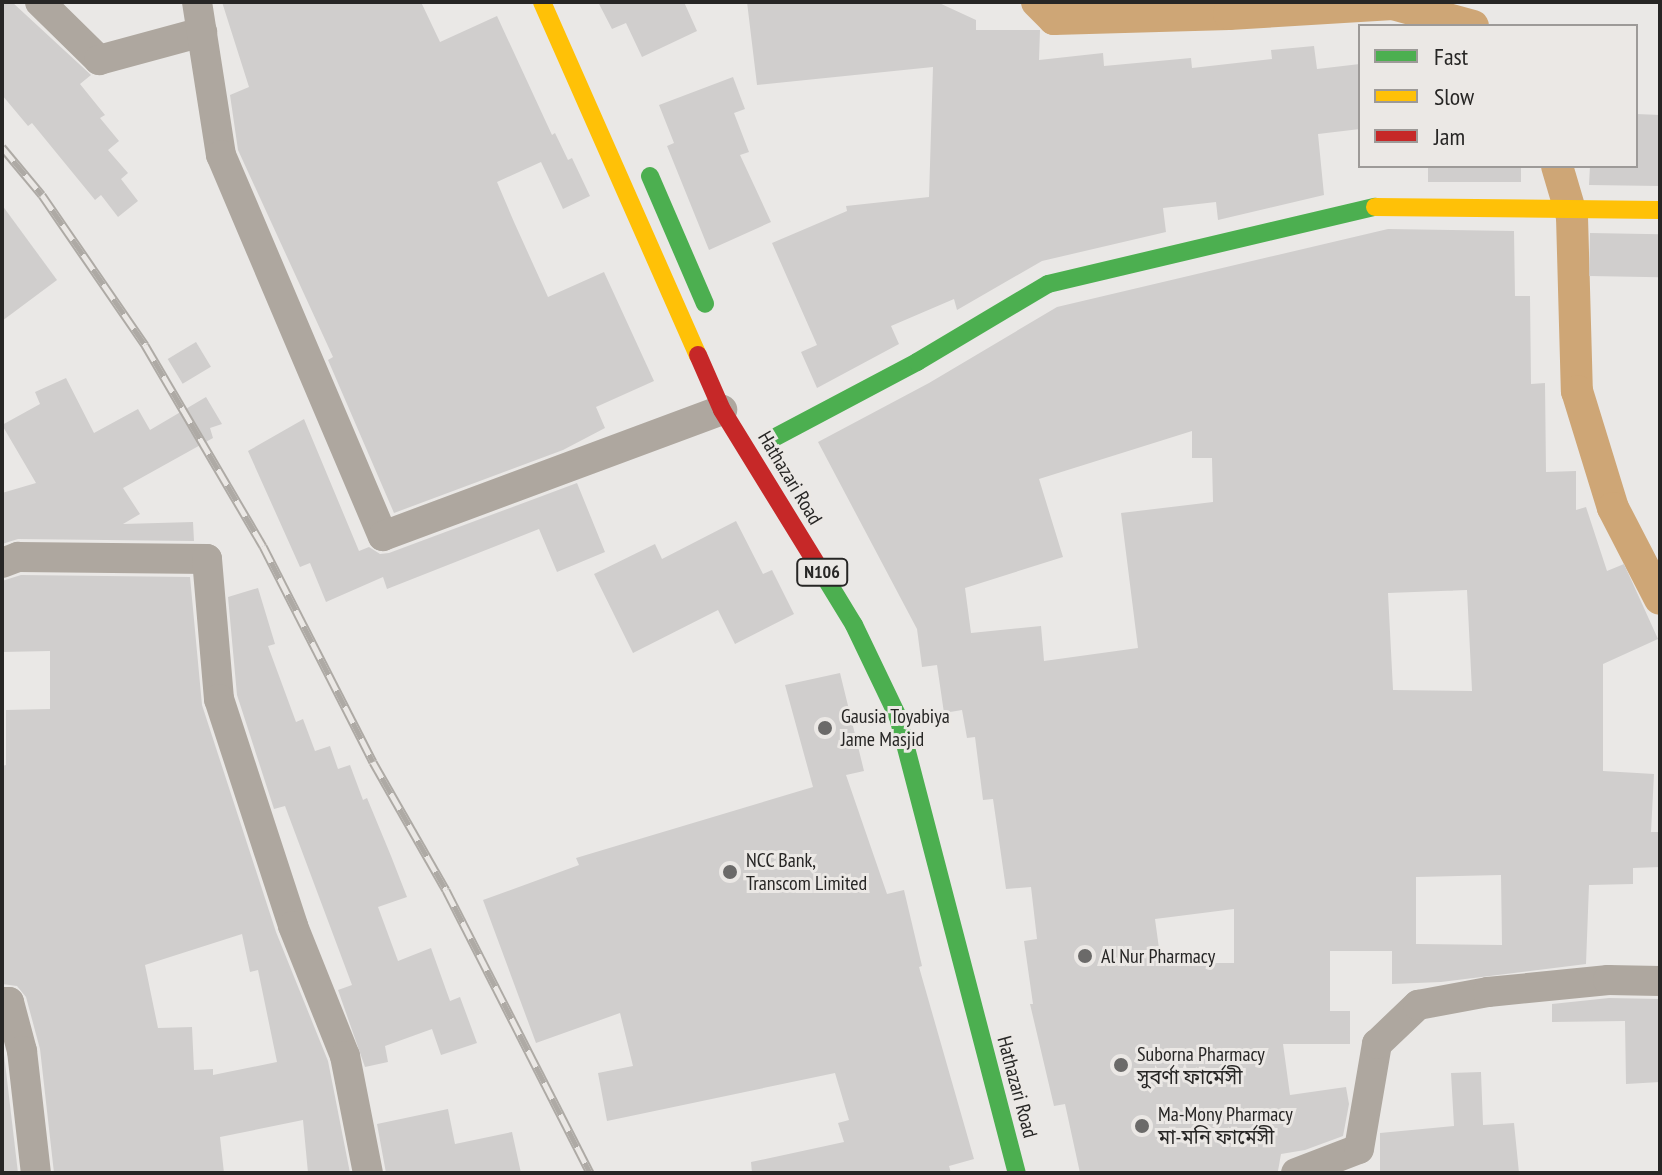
<!DOCTYPE html>
<meta charset="utf-8">
<style>
body{margin:0}
#map{position:relative;width:1662px;height:1175px;overflow:hidden;background:#eae8e6;font-family:"PT Sans Narrow","Noto Sans Bengali",sans-serif}
div>[style]{position:absolute}
[style*='--x']{left:calc(var(--x)*1px);top:calc(var(--y)*1px);width:calc(var(--w)*1px);rotate:calc(var(--a)*1deg)}
.canal>*{height:32px;margin:-16px;padding:0 16px;transform-origin:16px;border-radius:16px;background:#cea676}
.building>*{inset:0;background:#d0cecd;transform-origin:0 0}
.street>*{height:30px;margin:-15px;padding:0 15px;transform-origin:15px;border-radius:15px;background:#aea79f}
.fast>*{height:18px;margin:-9px;padding:0 9px;transform-origin:9px;border-radius:9px;background:#4caf50}
.slow>*{height:18px;margin:-9px;padding:0 9px;transform-origin:9px;border-radius:9px;background:#ffc107}
.jam>*{height:18px;margin:-9px;padding:0 9px;transform-origin:9px;border-radius:9px;background:#c62828}
.rail>*{height:9px;margin-top:-4.5px;transform-origin:0;background:repeating-linear-gradient(90deg,#ebe8e5 0 18px,#aeaaa5 0 36px);box-sizing:border-box;border-block:2px solid #aeaaa5}
.dots>*{width:22px;height:22px;translate:-50% -50%;box-sizing:border-box;border:4px solid #ebe8e5;border-radius:50%}
span{translate:-50% -50%;white-space:nowrap;text-align:center;line-height:1.15;-webkit-text-stroke:6px #ebe8e5;paint-order:stroke}
.shield-label span{padding:2px 6px;background:#ebe8e5;border:2px solid;border-radius:6px;-webkit-text-stroke-width:0}
.shield-label{font-size:18px;color:#272625;font-weight:700}
.street-label{font-size:20px;color:#272625}
.poi-label{font-size:20px;color:#272625}
.left{translate:0 -50%;text-align:left}
.frame{position:absolute;inset:0;border:4px solid #272625;pointer-events:none}
.legend{position:absolute;left:1358px;top:24px;width:280px;height:144px;box-sizing:border-box;background:#ebe8e5;border:2px solid #9d9a98;margin:0;padding:10px 14px;list-style:none;font-size:24px;color:#272625}
.legend li{display:flex;align-items:center;gap:16px;height:40px}
.legend b{width:40px;border:2px solid #9d9a98}
</style>
<div id="map">
<div class="canal">
<i style="--x:1037;--y:2;--w:24;--a:45"></i>
<i style="--x:1054;--y:19;--w:175;--a:-1.6"></i>
<i style="--x:1229;--y:14;--w:164;--a:-3.5"></i>
<i style="--x:1393;--y:4;--w:83;--a:15.4"></i>
<i style="--x:1557;--y:166;--w:53;--a:73.6"></i>
<i style="--x:1572;--y:217;--w:174;--a:88.4"></i>
<i style="--x:1577;--y:391;--w:122;--a:72.9"></i>
<i style="--x:1613;--y:508;--w:102;--a:62.7"></i>
</div>
<div class="building">
<i style="clip-path:polygon(2px 2px,12px 2px,91px 75px,80px 84px,105px 115px,100px 118px,119px 141px,108px 150px,128px 173px,121px 179px,138px 201px,118px 217px,101px 195px,95px 200px,32px 123px,28px 126px,2px 95px)"></i>
<i style="clip-path:polygon(222px 2px,421px 2px,440px 42px,497px 16px,552px 135px,555px 133px,568px 160px,572px 158px,590px 196px,563px 209px,541px 162px,497px 182px,514px 222px,548px 297px,604px 272px,654px 381px,596px 407px,605px 428px,563px 450px,394px 513px,328px 360px,333px 357px,238px 150px,230px 95px,249px 87px)"></i>
<i style="clip-path:polygon(598px 2px,684px 2px,697px 31px,642px 57px,626px 23px,612px 29px)"></i>
<i style="clip-path:polygon(747px 2px,937px 2px,976px 20px,976px 30px,1040px 30px,1039px 60px,1103px 53px,1104px 66px,1191px 58px,1192px 68px,1272px 59px,1271px 50px,1314px 46px,1317px 69px,1360px 64px,1360px 129px,1318px 134px,1324px 195px,1218px 220px,1216px 202px,1163px 208px,1166px 232px,1042px 261px,957px 310px,954px 299px,891px 326px,899px 344px,817px 388px,801px 352px,817px 345px,772px 243px,847px 211px,846px 206px,929px 197px,933px 67px,757px 85px)"></i>
<i style="clip-path:polygon(733px 77px,745px 109px,734px 113px,749px 152px,740px 155px,771px 222px,709px 250px,667px 146px,674px 143px,659px 105px)"></i>
<i style="clip-path:polygon(1636px 114px,1660px 115px,1660px 186px,1589px 185px,1590px 166px,1636px 166px)"></i>
<i style="left:1428px;top:166px;width:93px;height:16px"></i>
<i style="clip-path:polygon(2px 205px,57px 280px,2px 321px)"></i>
<i style="clip-path:polygon(evenodd,1388px 229px,1514px 231px,1515px 296px,1530px 296px,1531px 384px,1545px 383px,1546px 472px,1576px 471px,1576px 510px,1586px 507px,1607px 571px,1624px 564px,1658px 639px,1603px 664px,1603px 771px,1654px 774px,1651px 832px,1660px 832px,1660px 867px,1633px 868px,1633px 884px,1589px 885px,1586px 964px,1441px 982px,1392px 984px,1392px 951px,1330px 951px,1330px 1011px,1350px 1011px,1350px 1044px,1283px 1044px,1290px 1095px,1346px 1087px,1349px 1104px,1343px 1136px,1305px 1150px,1281px 1154px,1278px 1171px,1080px 1173px,1065px 1104px,1054px 1106px,1030px 1004px,1033px 1004px,1024px 941px,1037px 939px,1031px 887px,1006px 889px,993px 799px,983px 800px,975px 737px,967px 738px,962px 710px,944px 713px,937px 665px,922px 667px,917px 629px,818px 442px,929px 383px,1057px 307px,1388px 229px,1192px 431px,1192px 458px,1212px 458px,1213px 502px,1121px 513px,1138px 648px,1044px 661px,1041px 626px,971px 633px,965px 588px,1063px 557px,1039px 479px,1192px 431px,1388px 229px,1467px 590px,1472px 691px,1393px 690px,1388px 593px,1467px 590px,1388px 229px,1501px 875px,1502px 945px,1416px 944px,1416px 877px,1501px 875px,1388px 229px,1234px 909px,1234px 963px,1161px 963px,1155px 919px,1234px 909px)"></i>
<i style="left:1590px;top:233px;width:70px;height:43px;rotate:1deg"></i>
<i style="left:196px;top:342px;width:29px;height:33px;rotate:59deg"></i>
<i style="clip-path:polygon(66px 378px,94px 433px,138px 409px,150px 430px,206px 397px,222px 424px,210px 428px,213px 438px,123px 488px,140px 514px,123px 524px,193px 522px,194px 541px,18px 539px,2px 544px,2px 493px,36px 483px,2px 425px,40px 404px,35px 392px)"></i>
<i style="clip-path:polygon(304px 419px,359px 551px,369px 547px,380px 554px,389px 553px,577px 483px,605px 552px,557px 572px,539px 529px,387px 589px,383px 577px,326px 602px,310px 563px,300px 567px,248px 451px)"></i>
<i style="clip-path:polygon(736px 521px,763px 574px,772px 570px,794px 614px,735px 644px,718px 610px,633px 653px,594px 574px,655px 544px,662px 559px)"></i>
<i style="clip-path:polygon(evenodd,21px 575px,190px 577px,202px 705px,276px 932px,328px 1061px,350px 1173px,308px 1173px,303px 1120px,220px 1137px,224px 1173px,54px 1173px,40px 1049px,26px 997px,17px 986px,2px 984px,2px 766px,6px 765px,6px 710px,50px 709px,50px 651px,2px 652px,2px 581px,21px 575px,242px 934px,250px 972px,258px 970px,277px 1062px,213px 1075px,213px 1069px,194px 1070px,192px 1027px,158px 1028px,145px 965px,242px 934px)"></i>
<i style="clip-path:polygon(258px 588px,275px 644px,268px 646px,296px 722px,303px 719px,315px 751px,330px 746px,338px 769px,350px 765px,363px 800px,367px 798px,391px 856px,407px 897px,378px 907px,398px 961px,431px 948px,450px 1001px,460px 997px,477px 1043px,441px 1055px,432px 1029px,385px 1046px,388px 1062px,365px 1067px,338px 990px,352px 985px,285px 806px,274px 809px,237px 695px,228px 597px)"></i>
<i style="clip-path:polygon(840px 673px,864px 771px,846px 775px,887px 894px,904px 890px,922px 966px,919px 967px,974px 1159px,949px 1166px,951px 1173px,752px 1173px,751px 1162px,844px 1142px,838px 1123px,849px 1120px,835px 1073px,607px 1121px,598px 1073px,633px 1066px,620px 1013px,536px 1043px,483px 900px,579px 865px,576px 858px,813px 787px,785px 685px)"></i>
<i style="clip-path:polygon(1609px 998px,1660px 999px,1660px 1082px,1626px 1084px,1625px 1021px,1552px 1022px,1552px 1004px)"></i>
<i style="clip-path:polygon(2px 1046px,4px 1054px,18px 1173px,2px 1173px)"></i>
<i style="clip-path:polygon(1481px 1072px,1483px 1125px,1514px 1123px,1519px 1173px,1380px 1173px,1380px 1133px,1454px 1126px,1451px 1073px)"></i>
<i style="clip-path:polygon(448px 1109px,455px 1144px,512px 1132px,521px 1173px,386px 1173px,377px 1124px)"></i>
</div>
<div class="street">
<i style="--x:40;--y:2;--w:83;--a:44.5"></i>
<i style="--x:99;--y:60;--w:107;--a:-15.2"></i>
<i style="--x:197;--y:2;--w:155;--a:81.1"></i>
<i style="--x:221;--y:155;--w:414;--a:67"></i>
<i style="--x:383;--y:536;--w:362;--a:-20.4"></i>
<i style="--x:2;--y:563;--w:17;--a:-21"></i>
<i style="--x:18;--y:557;--w:189;--a:0.6"></i>
<i style="--x:207;--y:559;--w:141;--a:85.1"></i>
<i style="--x:219;--y:699;--w:239;--a:71.9"></i>
<i style="--x:293;--y:926;--w:140;--a:68.2"></i>
<i style="--x:345;--y:1056;--w:119;--a:78.9"></i>
<i style="--x:2;--y:1002;--w:7;--a:0"></i>
<i style="--x:9;--y:1002;--w:51;--a:75.1"></i>
<i style="--x:22;--y:1051;--w:123;--a:83.5"></i>
<i style="--x:1296;--y:1173;--w:67;--a:-20.9"></i>
<i style="--x:1359;--y:1149;--w:107;--a:-80.3"></i>
<i style="--x:1377;--y:1044;--w:57;--a:-43.6"></i>
<i style="--x:1418;--y:1005;--w:71;--a:-10.5"></i>
<i style="--x:1488;--y:992;--w:121;--a:-5.7"></i>
<i style="--x:1608;--y:980;--w:52;--a:1.1"></i>
</div>
<div class="fast">
<i style="--x:650;--y:176;--w:139;--a:66.7"></i>
<i style="--x:768;--y:441;--w:169;--a:-27.9"></i>
<i style="--x:917;--y:362;--w:152;--a:-30.8"></i>
<i style="--x:1048;--y:284;--w:336;--a:-13.3"></i>
<i style="--x:818;--y:566;--w:69;--a:58.6"></i>
<i style="--x:854;--y:625;--w:102;--a:64.4"></i>
<i style="--x:898;--y:717;--w:471;--a:75.4"></i>
</div>
<div class="slow">
<i style="--x:542;--y:2;--w:386;--a:66.2"></i>
<i style="--x:1375;--y:207;--w:285;--a:0.6"></i>
</div>
<div class="jam">
<i style="--x:698;--y:355;--w:60;--a:66.4"></i>
<i style="--x:722;--y:410;--w:183;--a:58.4"></i>
</div>
<div class="rail">
<i style="--x:2;--y:147;--w:62;--a:50.2"></i>
<i style="--x:42;--y:195;--w:182;--a:55.5"></i>
<i style="--x:145;--y:345;--w:233;--a:59.6"></i>
<i style="--x:263;--y:546;--w:242;--a:63"></i>
<i style="--x:373;--y:762;--w:147;--a:60.3"></i>
<i style="--x:446;--y:890;--w:318;--a:63"></i>
</div>
<div class="dots">
<i style="left:825px;top:728px;background:#6b6a69"></i>
<i style="left:730px;top:872px;background:#6b6a69"></i>
<i style="left:1085px;top:956px;background:#6b6a69"></i>
<i style="left:1121px;top:1065px;background:#6b6a69"></i>
<i style="left:1142px;top:1126px;background:#6b6a69"></i>
</div>
<div class="shield-label">
<span style="left:822px;top:572px">N106</span>
</div>
<div class="street-label">
<span style="left:790px;top:478px;rotate:59deg">Hathazari Road</span>
<span style="left:1017px;top:1087px;rotate:75deg">Hathazari Road</span>
</div>
<div class="poi-label">
<span class="left" style="left:841px;top:728px">Gausia Toyabiya<br>Jame Masjid</span>
<span class="left" style="left:746px;top:872px">NCC Bank,<br>Transcom Limited</span>
<span class="left" style="left:1101px;top:956px">Al Nur Pharmacy</span>
<span class="left" style="left:1137px;top:1066px">Suborna Pharmacy<br>সুবর্ণা ফার্মেসী</span>
<span class="left" style="left:1158px;top:1126px">Ma-Mony Pharmacy<br>মা-মনি ফার্মেসী</span>
</div>
<div class="frame"></div>
<ul class="legend">
<li><b style="height:10px;background:#4caf50"></b>Fast</li>
<li><b style="height:10px;background:#ffc107"></b>Slow</li>
<li><b style="height:10px;background:#c62828"></b>Jam</li>
</ul>
</div>
